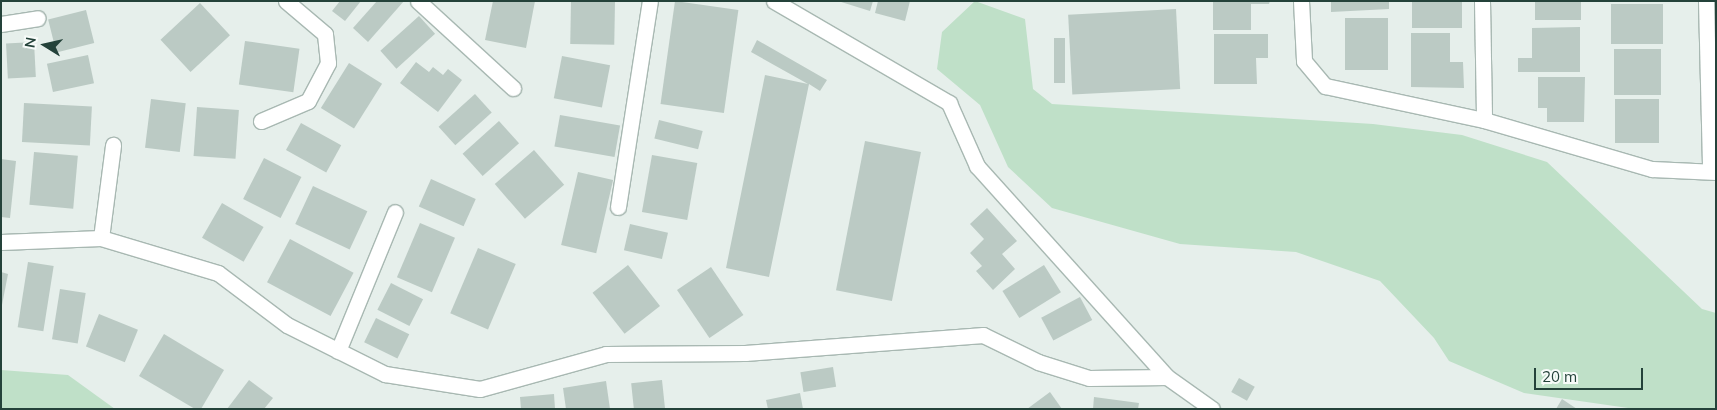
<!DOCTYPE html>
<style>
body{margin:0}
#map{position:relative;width:1717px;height:410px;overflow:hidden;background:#e6efeb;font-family:Mulish,sans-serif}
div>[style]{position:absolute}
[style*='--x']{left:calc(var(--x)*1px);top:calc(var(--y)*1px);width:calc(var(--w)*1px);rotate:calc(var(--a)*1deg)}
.green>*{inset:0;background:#bfe0c8}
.building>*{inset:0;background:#bbcac4;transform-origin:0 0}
.roads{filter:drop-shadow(1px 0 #a8b8b2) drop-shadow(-1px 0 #a8b8b2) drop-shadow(0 1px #a8b8b2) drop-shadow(0 -1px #a8b8b2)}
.service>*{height:15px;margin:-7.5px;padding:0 7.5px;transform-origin:7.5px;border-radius:7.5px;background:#fff}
.minor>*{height:15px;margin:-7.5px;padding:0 7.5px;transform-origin:7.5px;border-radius:7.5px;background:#fff}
span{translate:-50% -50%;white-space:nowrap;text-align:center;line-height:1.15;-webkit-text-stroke:5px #f7fbf9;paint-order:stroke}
.frame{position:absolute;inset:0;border:2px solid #24423a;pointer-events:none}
.north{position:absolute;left:20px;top:20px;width:50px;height:50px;-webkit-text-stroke:4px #f7fbf9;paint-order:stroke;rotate:280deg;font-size:14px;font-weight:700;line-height:20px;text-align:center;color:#24423a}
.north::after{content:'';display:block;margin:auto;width:18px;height:22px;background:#24423a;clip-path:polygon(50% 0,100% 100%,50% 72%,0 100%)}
.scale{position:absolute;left:1534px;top:368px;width:109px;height:22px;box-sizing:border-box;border:2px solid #24423a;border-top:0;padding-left:6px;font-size:15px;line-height:18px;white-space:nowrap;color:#24423a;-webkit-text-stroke:4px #f7fbf9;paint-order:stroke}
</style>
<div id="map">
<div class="green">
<i style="clip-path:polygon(975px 1px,1025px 19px,1033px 89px,1052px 104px,1373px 124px,1462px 135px,1547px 162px,1702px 309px,1716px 313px,1716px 409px,1635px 409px,1524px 393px,1449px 361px,1434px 338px,1380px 281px,1296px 252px,1180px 244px,1052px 208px,1008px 167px,980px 105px,937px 69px,942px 32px)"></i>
<i style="clip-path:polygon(1px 370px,68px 375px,115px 409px,1px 409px)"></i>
</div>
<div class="building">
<i style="clip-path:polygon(340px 1px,361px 1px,345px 21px,332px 11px)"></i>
<i style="clip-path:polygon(377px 1px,404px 1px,368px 42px,353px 28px)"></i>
<i style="clip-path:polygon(493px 1px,535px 1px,526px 48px,485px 40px)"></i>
<i style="left:571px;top:1px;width:44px;height:43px;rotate:1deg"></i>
<i style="left:675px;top:1px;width:64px;height:104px;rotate:8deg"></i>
<i style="clip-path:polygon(838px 1px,873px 1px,870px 11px)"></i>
<i style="clip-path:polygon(878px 1px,910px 1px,905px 21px,875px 13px)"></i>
<i style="clip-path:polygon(1213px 1px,1270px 1px,1269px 4px,1251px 4px,1251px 30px,1213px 30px)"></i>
<i style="clip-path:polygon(1331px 1px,1389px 1px,1389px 9px,1331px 12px)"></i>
<i style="left:1412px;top:1px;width:50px;height:27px"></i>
<i style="left:1535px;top:1px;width:46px;height:19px"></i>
<i style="left:200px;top:3px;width:44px;height:54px;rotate:47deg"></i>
<i style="left:1611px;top:4px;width:52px;height:40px"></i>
<i style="left:1176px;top:9px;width:80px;height:108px;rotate:87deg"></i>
<i style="left:86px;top:10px;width:34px;height:39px;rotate:76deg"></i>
<i style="left:419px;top:16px;width:24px;height:52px;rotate:48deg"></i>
<i style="left:1345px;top:18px;width:43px;height:52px"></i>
<i style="clip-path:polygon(1580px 27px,1580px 72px,1518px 72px,1518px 58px,1532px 58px,1532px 28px)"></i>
<i style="clip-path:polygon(1411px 33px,1450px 33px,1450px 62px,1463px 62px,1464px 88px,1411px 87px)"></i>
<i style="clip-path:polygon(1214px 34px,1268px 34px,1268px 58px,1256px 58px,1257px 84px,1214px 84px)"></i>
<i style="left:1054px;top:38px;width:11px;height:45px"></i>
<i style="clip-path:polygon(757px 40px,827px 80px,820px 91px,809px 84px,769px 277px,726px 268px,765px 75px,808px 84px,751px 52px)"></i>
<i style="left:245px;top:41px;width:55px;height:44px;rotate:8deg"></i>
<i style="left:34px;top:42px;width:35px;height:28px;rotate:87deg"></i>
<i style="left:1614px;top:49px;width:47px;height:46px"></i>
<i style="left:88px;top:55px;width:29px;height:42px;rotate:78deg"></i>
<i style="left:562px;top:56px;width:49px;height:43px;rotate:11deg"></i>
<i style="clip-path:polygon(416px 62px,429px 72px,433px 67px,443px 75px,448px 69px,462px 80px,438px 112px,400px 83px)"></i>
<i style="left:349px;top:63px;width:39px;height:53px;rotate:32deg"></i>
<i style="clip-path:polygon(1538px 77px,1585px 77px,1584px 122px,1547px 122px,1547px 108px,1538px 108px)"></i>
<i style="left:475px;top:94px;width:25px;height:49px;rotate:48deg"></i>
<i style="left:151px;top:99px;width:35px;height:49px;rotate:7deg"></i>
<i style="left:1615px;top:99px;width:44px;height:44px"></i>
<i style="left:24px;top:103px;width:68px;height:39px;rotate:3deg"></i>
<i style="left:197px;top:107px;width:42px;height:49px;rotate:4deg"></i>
<i style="left:560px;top:115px;width:61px;height:32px;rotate:10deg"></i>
<i style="left:659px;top:120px;width:45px;height:19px;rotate:14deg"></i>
<i style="left:499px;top:121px;width:30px;height:49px;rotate:48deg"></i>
<i style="left:301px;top:123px;width:46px;height:31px;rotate:29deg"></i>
<i style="left:865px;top:141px;width:57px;height:152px;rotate:11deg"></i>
<i style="left:534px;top:150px;width:46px;height:52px;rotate:49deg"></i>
<i style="left:34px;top:152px;width:44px;height:53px;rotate:5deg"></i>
<i style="left:652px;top:155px;width:46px;height:58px;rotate:10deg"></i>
<i style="left:264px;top:158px;width:42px;height:46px;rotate:27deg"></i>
<i style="clip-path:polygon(1px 159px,16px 161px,10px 218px,1px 217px)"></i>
<i style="left:578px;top:172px;width:36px;height:75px;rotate:13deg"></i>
<i style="left:431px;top:179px;width:49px;height:30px;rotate:24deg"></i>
<i style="left:313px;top:186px;width:60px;height:42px;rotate:25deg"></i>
<i style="left:222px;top:203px;width:48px;height:40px;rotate:30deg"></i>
<i style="clip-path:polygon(987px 208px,1017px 241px,1002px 254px,1015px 269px,993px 290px,976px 271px,982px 266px,970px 253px,984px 239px,970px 224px)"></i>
<i style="left:420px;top:223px;width:38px;height:59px;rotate:23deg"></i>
<i style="left:630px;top:224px;width:39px;height:27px;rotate:13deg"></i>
<i style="left:290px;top:239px;width:72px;height:49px;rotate:28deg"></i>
<i style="left:478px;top:248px;width:41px;height:71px;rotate:23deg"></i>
<i style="left:28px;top:262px;width:26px;height:66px;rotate:9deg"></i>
<i style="left:628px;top:265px;width:52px;height:45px;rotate:52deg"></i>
<i style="left:1044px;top:265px;width:32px;height:49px;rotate:58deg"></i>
<i style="left:711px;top:267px;width:58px;height:41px;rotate:56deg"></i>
<i style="clip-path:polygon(1px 272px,8px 274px,2px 305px,1px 305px)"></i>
<i style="left:391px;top:283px;width:36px;height:30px;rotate:27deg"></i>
<i style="left:60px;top:289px;width:26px;height:51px;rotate:9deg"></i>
<i style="left:1080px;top:297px;width:26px;height:44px;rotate:62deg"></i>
<i style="left:99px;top:314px;width:42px;height:35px;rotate:22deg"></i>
<i style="left:376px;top:318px;width:37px;height:27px;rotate:26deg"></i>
<i style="clip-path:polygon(164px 334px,224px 370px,201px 409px,195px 409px,139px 376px)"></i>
<i style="left:833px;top:367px;width:20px;height:33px;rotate:81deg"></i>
<i style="left:1239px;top:378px;width:18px;height:16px;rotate:29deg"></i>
<i style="clip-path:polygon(249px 380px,273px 398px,264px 409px,227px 409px)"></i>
<i style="left:662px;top:380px;width:29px;height:31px;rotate:84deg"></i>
<i style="clip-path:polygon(606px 381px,610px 409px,566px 409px,563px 388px)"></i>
<i style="clip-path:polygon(1050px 392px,1062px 409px,1027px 409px)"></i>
<i style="clip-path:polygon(800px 393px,803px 409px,768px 409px,766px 400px)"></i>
<i style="clip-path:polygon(554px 394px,555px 409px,521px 409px,520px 397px)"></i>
<i style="clip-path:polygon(1094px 397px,1139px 403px,1138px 409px,1093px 409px)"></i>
<i style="clip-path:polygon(1562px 399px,1577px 409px,1556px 409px)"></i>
</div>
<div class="roads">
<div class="service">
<i style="--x:101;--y:238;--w:94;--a:-82.6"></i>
<i style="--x:338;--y:351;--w:150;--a:-67.7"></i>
</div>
<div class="minor">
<i style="--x:418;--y:1;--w:129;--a:42.5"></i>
<i style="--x:774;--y:1;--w:203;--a:30.2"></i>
<i style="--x:949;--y:103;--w:69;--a:66"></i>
<i style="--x:977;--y:166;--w:284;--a:48"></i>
<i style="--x:1167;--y:377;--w:55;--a:35.4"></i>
<i style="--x:1301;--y:1;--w:60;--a:87.1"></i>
<i style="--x:1304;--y:61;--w:33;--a:50"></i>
<i style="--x:1325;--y:86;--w:163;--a:12.1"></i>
<i style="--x:1484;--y:120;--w:175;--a:16.3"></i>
<i style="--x:1652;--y:169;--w:64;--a:2.7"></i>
<i style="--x:1482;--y:1;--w:119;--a:89"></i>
<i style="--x:1706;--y:1;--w:169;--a:88.6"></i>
<i style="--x:1;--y:24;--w:37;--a:-9"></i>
<i style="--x:261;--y:121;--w:51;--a:-23.1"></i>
<i style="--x:308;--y:101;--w:43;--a:-62.2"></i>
<i style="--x:328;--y:63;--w:29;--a:-96"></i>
<i style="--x:325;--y:34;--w:51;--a:-139.8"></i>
<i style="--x:618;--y:207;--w:208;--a:-81.2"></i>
<i style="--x:1;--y:242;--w:100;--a:-2.3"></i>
<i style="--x:101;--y:238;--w:122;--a:16.7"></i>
<i style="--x:218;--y:273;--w:86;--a:37"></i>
<i style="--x:287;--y:325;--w:110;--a:26.6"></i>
<i style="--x:385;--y:374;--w:96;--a:9"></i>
<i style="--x:480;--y:389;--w:131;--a:-15.5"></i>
<i style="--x:606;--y:354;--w:139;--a:-0.4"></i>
<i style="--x:745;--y:353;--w:239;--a:-4.3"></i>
<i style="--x:983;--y:335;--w:61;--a:26.1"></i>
<i style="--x:1038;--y:362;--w:53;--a:17.4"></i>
<i style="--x:1089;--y:378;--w:78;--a:-0.7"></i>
</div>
</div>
<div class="frame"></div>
<div class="north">N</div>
<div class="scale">20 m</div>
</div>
